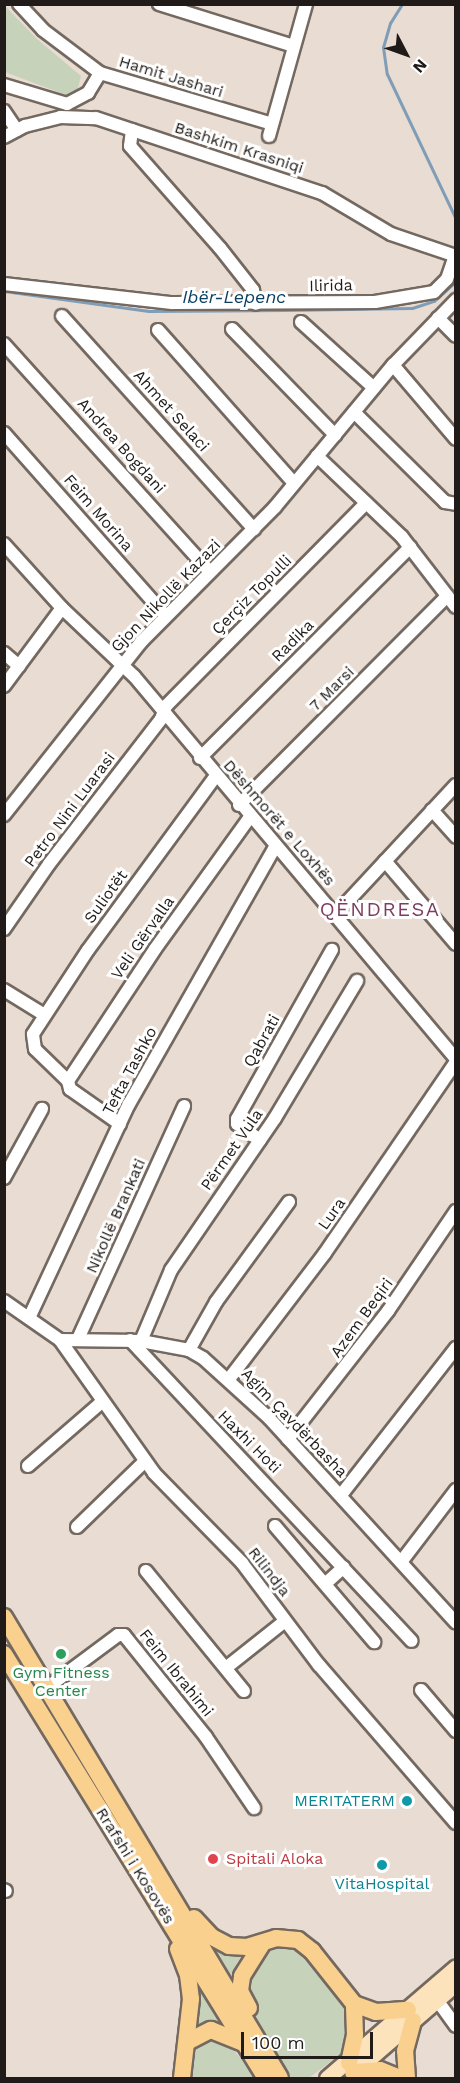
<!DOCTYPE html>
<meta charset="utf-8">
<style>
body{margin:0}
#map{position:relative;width:460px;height:2083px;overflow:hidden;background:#e9dcd2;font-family:"Work Sans",sans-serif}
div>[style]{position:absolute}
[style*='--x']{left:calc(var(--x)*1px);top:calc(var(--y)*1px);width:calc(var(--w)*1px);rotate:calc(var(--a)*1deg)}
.green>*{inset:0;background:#c7d2bb}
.stream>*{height:3px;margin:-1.5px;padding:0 1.5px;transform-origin:1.5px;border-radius:1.5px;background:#7f9db6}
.roads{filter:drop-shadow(2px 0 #746960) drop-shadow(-2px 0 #746960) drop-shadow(0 2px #746960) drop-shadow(0 -2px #746960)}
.minor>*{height:12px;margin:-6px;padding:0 6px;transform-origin:6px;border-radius:6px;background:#fff}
.major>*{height:15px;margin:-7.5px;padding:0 7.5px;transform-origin:7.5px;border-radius:7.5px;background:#fce3bc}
.highway>*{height:16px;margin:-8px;padding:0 8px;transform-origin:8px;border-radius:8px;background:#fad08f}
.dots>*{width:16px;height:16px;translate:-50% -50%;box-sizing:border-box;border:3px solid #fff;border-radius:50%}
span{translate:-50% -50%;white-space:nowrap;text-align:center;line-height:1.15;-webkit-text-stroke:6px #fff;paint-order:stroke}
.street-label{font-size:16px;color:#201b18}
.leisure-label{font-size:16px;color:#27864d}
.culture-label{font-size:16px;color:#0d838f}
.right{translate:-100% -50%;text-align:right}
.health-label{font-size:16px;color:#be3a42}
.left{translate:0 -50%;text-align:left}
.water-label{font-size:18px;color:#093f61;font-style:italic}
.quarter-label{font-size:20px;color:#7e3d5f;letter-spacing:1.5px}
.frame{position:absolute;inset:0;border:6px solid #201b18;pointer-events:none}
.north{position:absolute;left:376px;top:24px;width:60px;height:60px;-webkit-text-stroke:4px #fff;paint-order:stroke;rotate:131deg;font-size:16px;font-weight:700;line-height:24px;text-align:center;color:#201b18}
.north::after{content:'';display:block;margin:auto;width:21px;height:27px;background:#201b18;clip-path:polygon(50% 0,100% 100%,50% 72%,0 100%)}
.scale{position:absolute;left:241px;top:2032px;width:132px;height:27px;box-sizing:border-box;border:3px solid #201b18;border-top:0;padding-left:8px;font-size:18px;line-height:21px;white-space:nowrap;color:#201b18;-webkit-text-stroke:4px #fff;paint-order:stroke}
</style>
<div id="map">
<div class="green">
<i style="clip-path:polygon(4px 5px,37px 39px,81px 76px,77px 92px,66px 95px,5px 72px)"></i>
<i style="clip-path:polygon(199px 1931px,243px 1953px,236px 1964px,235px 1993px)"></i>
<i style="clip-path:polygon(283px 1947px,305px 1954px,351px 2013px,346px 2050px,309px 2078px,287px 2078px,242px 1990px,266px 1952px)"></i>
<i style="clip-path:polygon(192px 1971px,230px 2032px,192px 2034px)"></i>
<i style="clip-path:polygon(223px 2037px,257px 2078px,187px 2078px,195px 2041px)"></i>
</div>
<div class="stream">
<i style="--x:402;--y:4;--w:22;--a:122"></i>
<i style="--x:390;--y:23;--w:25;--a:106"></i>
<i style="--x:383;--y:47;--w:27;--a:82"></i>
<i style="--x:387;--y:74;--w:161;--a:64.6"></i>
<i style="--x:4;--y:291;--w:146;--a:7.9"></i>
<i style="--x:149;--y:311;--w:134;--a:-0.4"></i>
<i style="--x:283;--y:310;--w:129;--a:-0.9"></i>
<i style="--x:412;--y:308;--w:23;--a:-18"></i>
<i style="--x:434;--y:301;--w:30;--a:-42"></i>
</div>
<div class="roads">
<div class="minor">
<i style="--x:19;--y:4;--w:35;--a:47"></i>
<i style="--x:43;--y:30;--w:71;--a:37"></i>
<i style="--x:100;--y:73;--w:179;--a:16.5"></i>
<i style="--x:159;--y:4;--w:141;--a:17.3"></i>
<i style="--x:4;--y:85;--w:66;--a:16.8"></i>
<i style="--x:67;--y:104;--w:24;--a:-28"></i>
<i style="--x:88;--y:93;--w:23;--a:-59"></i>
<i style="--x:4;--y:111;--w:23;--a:56"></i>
<i style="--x:132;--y:130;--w:16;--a:97"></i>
<i style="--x:130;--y:146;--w:136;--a:48.6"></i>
<i style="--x:220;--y:248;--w:53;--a:51.8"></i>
<i style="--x:253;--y:290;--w:14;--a:78"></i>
<i style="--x:269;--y:136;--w:137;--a:-74.3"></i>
<i style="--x:4;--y:137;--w:24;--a:-28"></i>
<i style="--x:25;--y:126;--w:36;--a:-14"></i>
<i style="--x:60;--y:117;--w:36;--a:2"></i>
<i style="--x:96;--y:118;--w:238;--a:18.4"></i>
<i style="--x:322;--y:193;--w:80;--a:30.7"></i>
<i style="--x:391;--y:234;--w:69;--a:18.7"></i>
<i style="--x:4;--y:284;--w:169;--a:6.5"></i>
<i style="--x:172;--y:303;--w:203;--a:-0.3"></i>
<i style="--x:375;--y:302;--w:60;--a:-9.6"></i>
<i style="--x:434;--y:292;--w:18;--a:-45"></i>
<i style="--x:447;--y:279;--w:24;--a:-71"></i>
<i style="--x:62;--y:316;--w:287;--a:48"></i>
<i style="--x:438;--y:318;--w:25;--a:45"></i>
<i style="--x:301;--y:322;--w:98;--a:42.1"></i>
<i style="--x:232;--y:329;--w:148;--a:45.8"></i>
<i style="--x:158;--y:330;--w:205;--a:48.4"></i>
<i style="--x:4;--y:344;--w:307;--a:47.9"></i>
<i style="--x:393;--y:365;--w:97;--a:49.6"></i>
<i style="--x:354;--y:412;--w:128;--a:44.7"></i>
<i style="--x:445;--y:502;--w:11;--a:10"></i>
<i style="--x:4;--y:433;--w:244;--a:48.5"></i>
<i style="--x:317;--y:456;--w:117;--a:43.6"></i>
<i style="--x:402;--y:537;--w:88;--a:52.4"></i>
<i style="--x:4;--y:544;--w:86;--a:47.8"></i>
<i style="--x:62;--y:608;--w:99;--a:43.4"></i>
<i style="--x:134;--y:676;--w:500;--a:49.95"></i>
<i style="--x:4;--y:653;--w:20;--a:41"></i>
<i style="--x:4;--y:686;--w:97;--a:-53.4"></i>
<i style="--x:200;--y:758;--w:298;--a:-45.1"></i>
<i style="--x:239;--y:805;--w:295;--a:-45.1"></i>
<i style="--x:432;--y:810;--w:36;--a:48"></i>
<i style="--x:4;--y:815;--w:221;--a:-51.6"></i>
<i style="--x:141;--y:642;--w:190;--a:-45.2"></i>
<i style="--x:275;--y:507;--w:185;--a:-50.3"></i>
<i style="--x:393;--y:365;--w:91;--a:-45.9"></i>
<i style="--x:385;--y:861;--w:109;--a:49.5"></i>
<i style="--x:336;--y:914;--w:176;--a:-47.1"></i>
<i style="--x:4;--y:929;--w:79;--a:-55.3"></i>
<i style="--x:49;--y:864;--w:183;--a:-52.3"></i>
<i style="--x:161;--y:719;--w:14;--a:-69"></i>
<i style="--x:166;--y:706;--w:285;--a:-45.4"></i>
<i style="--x:4;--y:990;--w:46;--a:31.6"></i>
<i style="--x:68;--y:1081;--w:158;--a:-56.6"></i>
<i style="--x:155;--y:949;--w:163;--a:-54.3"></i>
<i style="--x:120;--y:1124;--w:61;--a:-145"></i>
<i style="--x:70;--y:1089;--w:8;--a:-104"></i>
<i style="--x:68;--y:1081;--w:46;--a:-135.9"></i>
<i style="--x:35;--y:1049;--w:15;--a:-98"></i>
<i style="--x:33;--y:1034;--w:100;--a:-56.8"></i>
<i style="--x:88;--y:950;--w:216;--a:-53.7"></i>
<i style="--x:260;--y:1140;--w:28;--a:-145"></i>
<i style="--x:237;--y:1124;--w:5;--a:-90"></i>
<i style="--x:237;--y:1119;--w:194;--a:-60.7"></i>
<i style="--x:4;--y:1178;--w:79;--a:-61.2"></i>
<i style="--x:4;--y:1301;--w:68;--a:34.9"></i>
<i style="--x:60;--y:1340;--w:163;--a:54.7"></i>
<i style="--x:154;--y:1473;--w:126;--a:45.6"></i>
<i style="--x:242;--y:1563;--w:128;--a:53"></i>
<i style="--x:319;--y:1665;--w:209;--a:49.1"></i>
<i style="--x:29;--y:1318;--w:236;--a:-65"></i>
<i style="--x:129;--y:1104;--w:296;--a:-60.4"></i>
<i style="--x:78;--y:1339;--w:256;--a:-65.5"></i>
<i style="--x:60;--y:1340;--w:81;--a:0.7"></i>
<i style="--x:141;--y:1341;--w:49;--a:10.6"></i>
<i style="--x:189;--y:1350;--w:16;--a:30"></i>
<i style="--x:203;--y:1358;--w:89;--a:42.3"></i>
<i style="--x:269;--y:1418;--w:277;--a:47.6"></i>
<i style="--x:130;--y:1340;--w:412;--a:46.9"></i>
<i style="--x:141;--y:1341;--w:77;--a:-67.1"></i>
<i style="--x:171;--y:1270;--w:184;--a:-55.6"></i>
<i style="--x:275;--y:1118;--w:160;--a:-59.1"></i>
<i style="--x:189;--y:1350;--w:55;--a:-60.6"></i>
<i style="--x:216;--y:1302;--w:124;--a:-53.9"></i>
<i style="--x:229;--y:1379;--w:158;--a:-52.7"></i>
<i style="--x:325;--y:1253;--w:232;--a:-55.6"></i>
<i style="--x:288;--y:1439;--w:162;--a:-52"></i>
<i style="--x:388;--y:1311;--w:121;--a:-55.8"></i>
<i style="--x:28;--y:1466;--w:98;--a:-40.9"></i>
<i style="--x:341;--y:1495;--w:187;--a:-52"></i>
<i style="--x:275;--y:1526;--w:153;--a:49.5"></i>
<i style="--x:77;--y:1527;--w:95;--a:-44.1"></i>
<i style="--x:401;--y:1562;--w:91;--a:-52.6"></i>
<i style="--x:146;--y:1571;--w:155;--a:50.8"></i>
<i style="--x:325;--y:1584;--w:25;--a:-42"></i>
<i style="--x:227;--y:1667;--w:74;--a:-38.4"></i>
<i style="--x:48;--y:1687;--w:87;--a:-36.6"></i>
<i style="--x:118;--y:1635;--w:6;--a:0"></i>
<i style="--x:124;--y:1635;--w:131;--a:51.2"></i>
<i style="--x:206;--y:1737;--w:86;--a:55.9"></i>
<i style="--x:421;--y:1690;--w:54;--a:49.5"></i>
<i style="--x:4;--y:1890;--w:2;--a:27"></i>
<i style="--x:437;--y:2000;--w:32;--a:54"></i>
</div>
<div class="major">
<i style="--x:356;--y:2070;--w:133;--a:-41"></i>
<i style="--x:327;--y:2078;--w:170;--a:-40.7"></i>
</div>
<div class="highway">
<i style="--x:4;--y:1617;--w:537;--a:59.09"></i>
<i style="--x:4;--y:1654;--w:498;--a:58.3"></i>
<i style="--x:194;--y:1918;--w:26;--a:47"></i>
<i style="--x:212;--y:1937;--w:19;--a:28"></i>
<i style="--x:229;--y:1946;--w:18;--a:3"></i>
<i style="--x:247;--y:1947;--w:30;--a:-17"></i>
<i style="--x:276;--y:1938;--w:22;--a:5"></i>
<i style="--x:298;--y:1940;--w:18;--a:38"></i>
<i style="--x:312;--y:1951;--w:68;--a:51.6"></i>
<i style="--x:354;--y:2004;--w:23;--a:20"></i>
<i style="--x:376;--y:2012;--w:32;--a:-4"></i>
<i style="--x:178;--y:1949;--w:28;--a:69"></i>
<i style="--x:188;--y:1975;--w:24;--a:83"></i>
<i style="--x:191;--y:1999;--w:80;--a:96.5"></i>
<i style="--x:249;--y:2008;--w:19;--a:-118"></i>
<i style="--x:240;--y:1991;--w:15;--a:-82"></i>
<i style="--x:242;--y:1976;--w:39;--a:-58"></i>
<i style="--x:187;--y:2042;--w:27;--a:-27"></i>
<i style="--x:211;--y:2030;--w:35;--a:22"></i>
<i style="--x:349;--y:2063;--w:29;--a:-78"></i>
<i style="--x:355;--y:2035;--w:31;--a:-92"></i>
<i style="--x:353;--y:2072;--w:27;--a:-4"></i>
<i style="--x:380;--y:2070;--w:22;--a:22"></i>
<i style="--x:407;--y:2078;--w:27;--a:-94"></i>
<i style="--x:405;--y:2051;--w:31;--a:-75"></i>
</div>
</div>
<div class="dots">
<i style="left:61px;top:1654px;background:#2e9e5b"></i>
<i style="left:407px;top:1801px;background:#0f9aa8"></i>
<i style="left:213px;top:1859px;background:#e0444e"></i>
<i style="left:382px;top:1865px;background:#0f9aa8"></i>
</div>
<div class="street-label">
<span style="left:171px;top:77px;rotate:17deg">Hamit Jashari</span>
<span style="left:239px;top:148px;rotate:18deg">Bashkim Krasniqi</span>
<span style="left:331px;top:286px;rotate:-1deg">Ilirida</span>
<span style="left:171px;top:411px;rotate:48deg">Ahmet Selaci</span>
<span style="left:121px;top:446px;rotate:48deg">Andrea Bogdani</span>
<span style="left:98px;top:513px;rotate:49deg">Feim Morina</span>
<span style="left:252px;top:595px;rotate:-45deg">Çerçiz Topulli</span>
<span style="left:166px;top:596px;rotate:-46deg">Gjon Nikollë Kazazi</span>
<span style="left:293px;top:641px;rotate:-45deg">Radika</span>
<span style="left:332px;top:689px;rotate:-45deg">7 Marsi</span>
<span style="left:70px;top:810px;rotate:-53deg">Petro Nini Luarasi</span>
<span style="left:279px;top:823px;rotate:49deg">Dëshmorët e Loxhës</span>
<span style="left:106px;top:897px;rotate:-54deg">Suliotët</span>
<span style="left:143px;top:938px;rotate:-55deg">Veli Gërvalla</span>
<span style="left:262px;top:1041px;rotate:-61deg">Qabrati</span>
<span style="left:130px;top:1071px;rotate:-62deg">Tefta Tashko</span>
<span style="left:232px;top:1150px;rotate:-55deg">Përmet Vula</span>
<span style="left:332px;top:1214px;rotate:-55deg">Lura</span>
<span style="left:116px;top:1216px;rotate:-66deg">Nikollë Brankati</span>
<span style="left:362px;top:1318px;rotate:-54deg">Azem Beqiri</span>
<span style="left:294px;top:1423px;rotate:46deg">Agim Çavdërbasha</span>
<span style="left:249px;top:1442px;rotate:45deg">Haxhi Hoti</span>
<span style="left:269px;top:1572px;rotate:52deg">Rilindja</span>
<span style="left:176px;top:1673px;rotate:51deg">Feim Ibrahimi</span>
<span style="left:135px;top:1866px;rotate:58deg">Rrafshi i Kosovës</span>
</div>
<div class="leisure-label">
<span style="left:61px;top:1682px">Gym Fitness<br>Center</span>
</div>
<div class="culture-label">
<span class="right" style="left:395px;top:1801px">MERITATERM</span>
<span style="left:382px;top:1884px">VitaHospital</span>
</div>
<div class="health-label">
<span class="left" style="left:226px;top:1859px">Spitali Aloka</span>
</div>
<div class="water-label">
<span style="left:234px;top:297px">Ibër-Lepenc</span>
</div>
<div class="quarter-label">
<span style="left:380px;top:909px">QËNDRESA</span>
</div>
<div class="frame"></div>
<div class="north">N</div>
<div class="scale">100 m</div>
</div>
